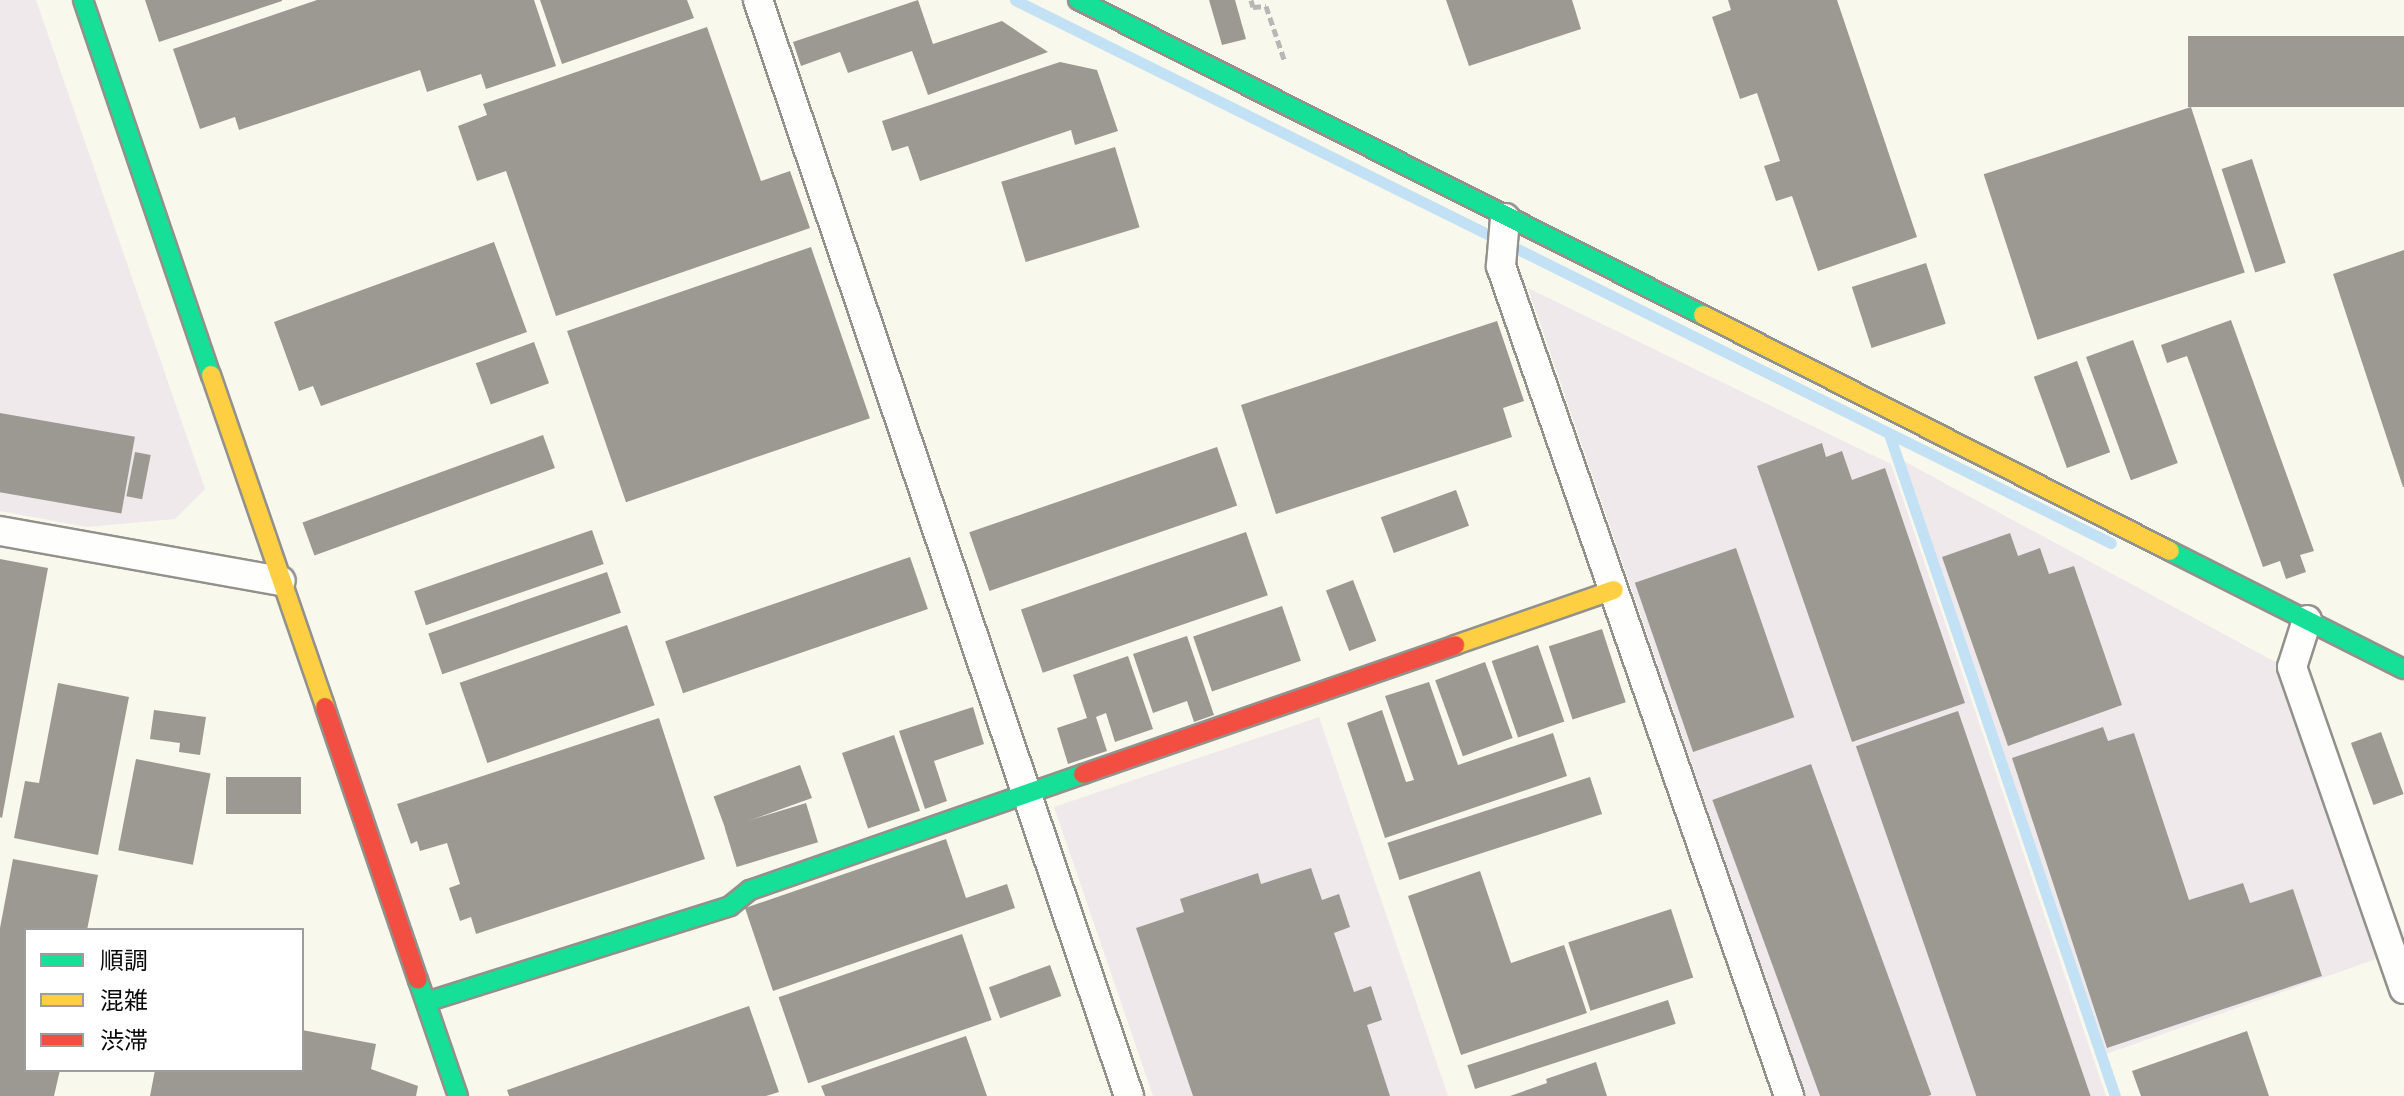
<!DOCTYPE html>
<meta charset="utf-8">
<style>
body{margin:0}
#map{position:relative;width:2404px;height:1096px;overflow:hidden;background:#f9f8ed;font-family:Spectral,"Noto Sans JP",serif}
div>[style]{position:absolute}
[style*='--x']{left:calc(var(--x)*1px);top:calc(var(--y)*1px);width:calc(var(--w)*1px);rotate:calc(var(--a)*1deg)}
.industrial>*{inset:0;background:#f0e9eb}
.stream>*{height:11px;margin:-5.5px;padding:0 5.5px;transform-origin:5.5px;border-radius:5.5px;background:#c2e1f4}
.building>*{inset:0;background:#9c9993;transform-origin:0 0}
.path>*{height:5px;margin-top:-2.5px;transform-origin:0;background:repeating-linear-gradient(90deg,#b7b7b5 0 8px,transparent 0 12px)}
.roads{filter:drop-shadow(2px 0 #92918c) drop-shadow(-2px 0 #92918c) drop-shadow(0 2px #92918c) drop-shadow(0 -2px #92918c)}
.street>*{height:28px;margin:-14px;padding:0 14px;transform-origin:14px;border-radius:14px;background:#fefefc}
.fast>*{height:18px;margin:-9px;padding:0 9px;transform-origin:9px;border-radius:9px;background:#16e098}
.slow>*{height:18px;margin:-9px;padding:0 9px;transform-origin:9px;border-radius:9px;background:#ffcf43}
.jam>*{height:18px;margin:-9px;padding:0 9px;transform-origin:9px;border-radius:9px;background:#f24e42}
span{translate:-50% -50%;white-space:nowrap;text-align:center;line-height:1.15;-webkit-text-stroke:8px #fff;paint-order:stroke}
.legend{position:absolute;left:24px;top:928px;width:280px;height:144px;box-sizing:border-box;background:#fff;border:2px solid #9d9d9d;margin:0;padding:10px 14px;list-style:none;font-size:24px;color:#0a0a0a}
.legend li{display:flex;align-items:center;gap:16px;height:40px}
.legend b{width:40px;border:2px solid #9d9d9d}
</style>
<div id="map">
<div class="industrial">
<i style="clip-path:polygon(0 0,36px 0,205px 489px,175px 519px,87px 527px,0 511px)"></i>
<i style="clip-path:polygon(1528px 288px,1891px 464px,2106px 1096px,1806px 1096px)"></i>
<i style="clip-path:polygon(1902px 460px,2281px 665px,2382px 957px,2106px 1054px)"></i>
<i style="clip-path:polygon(1319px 717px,1448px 1096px,1153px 1096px,1054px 807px)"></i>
</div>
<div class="stream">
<i style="--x:1015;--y:0;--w:1223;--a:26.36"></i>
<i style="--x:1889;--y:434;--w:700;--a:71.15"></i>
</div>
<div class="building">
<i style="clip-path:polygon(145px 0,282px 0,282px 1px,159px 42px)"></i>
<i style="clip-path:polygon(317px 0,534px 0,556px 66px,486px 89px,481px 74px,427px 92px,420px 70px,239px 130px,235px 117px,200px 129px,173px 49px)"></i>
<i style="clip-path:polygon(540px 0,687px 0,694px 18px,562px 64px)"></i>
<i style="clip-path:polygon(918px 0,933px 44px,1002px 21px,1048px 52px,928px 95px,912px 51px,848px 73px,840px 52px,801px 66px,793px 42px)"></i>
<i style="clip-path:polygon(1209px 0,1235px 0,1246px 39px,1222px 45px)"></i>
<i style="clip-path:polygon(1446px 0,1572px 0,1581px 29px,1469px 66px)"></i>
<i style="clip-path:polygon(1728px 0,1837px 0,1917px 237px,1818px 271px,1792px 196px,1776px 201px,1764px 166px,1780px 161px,1757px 93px,1740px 99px,1712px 17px,1731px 10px)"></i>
<i style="clip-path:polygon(707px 27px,761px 181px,790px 171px,810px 228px,556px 316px,506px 171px,477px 181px,458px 126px,487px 115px,483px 104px)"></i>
<i style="left:2404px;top:36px;width:71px;height:216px;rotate:90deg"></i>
<i style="clip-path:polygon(1060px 62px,1097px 70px,1118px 131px,1075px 145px,1071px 130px,920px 181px,908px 146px,892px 151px,882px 121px)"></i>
<i style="left:2191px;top:107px;width:174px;height:218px;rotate:72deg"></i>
<i style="left:1115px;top:147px;width:84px;height:119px;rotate:73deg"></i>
<i style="left:2252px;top:159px;width:109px;height:32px;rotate:72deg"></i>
<i style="clip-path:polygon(494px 242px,527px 332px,321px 406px,313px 386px,299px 391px,274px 322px)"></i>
<i style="left:811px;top:247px;width:181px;height:258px;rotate:71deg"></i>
<i style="clip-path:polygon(2404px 250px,2404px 487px,2403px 487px,2333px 274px)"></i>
<i style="left:1926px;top:263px;width:64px;height:78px;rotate:72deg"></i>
<i style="clip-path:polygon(2231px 320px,2314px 551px,2300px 555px,2306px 572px,2286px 579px,2280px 561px,2263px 567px,2187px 356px,2167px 363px,2161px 345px)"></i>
<i style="clip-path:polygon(1497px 321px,1524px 401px,1503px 408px,1512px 437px,1276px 514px,1241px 405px)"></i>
<i style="left:2133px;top:340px;width:131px;height:50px;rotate:70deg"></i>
<i style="left:534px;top:342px;width:44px;height:62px;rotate:70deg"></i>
<i style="left:2077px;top:361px;width:97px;height:46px;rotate:70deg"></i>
<i style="left:0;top:413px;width:137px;height:78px;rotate:10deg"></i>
<i style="left:543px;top:435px;width:35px;height:256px;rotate:70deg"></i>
<i style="clip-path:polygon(1822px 443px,1826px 457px,1842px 451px,1852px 480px,1885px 468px,1965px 703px,1852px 742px,1757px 466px)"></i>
<i style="left:1217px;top:447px;width:62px;height:262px;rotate:71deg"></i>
<i style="left:135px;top:452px;width:16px;height:45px;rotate:11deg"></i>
<i style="left:1456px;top:490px;width:38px;height:80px;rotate:70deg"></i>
<i style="left:592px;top:530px;width:36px;height:188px;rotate:71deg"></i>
<i style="left:1246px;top:532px;width:67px;height:238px;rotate:71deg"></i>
<i style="clip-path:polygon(2010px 533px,2018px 556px,2040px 548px,2049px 574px,2074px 566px,2122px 705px,2008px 746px,1942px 557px)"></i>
<i style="left:1736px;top:548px;width:179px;height:107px;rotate:71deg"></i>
<i style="left:910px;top:557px;width:55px;height:259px;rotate:71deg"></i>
<i style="clip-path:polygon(0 559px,48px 568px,2px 818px,0 817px)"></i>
<i style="left:607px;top:572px;width:43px;height:189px;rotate:71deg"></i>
<i style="left:1353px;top:580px;width:65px;height:29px;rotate:69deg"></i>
<i style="left:1282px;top:606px;width:58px;height:94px;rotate:71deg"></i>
<i style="left:627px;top:625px;width:85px;height:177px;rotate:71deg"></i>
<i style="left:1602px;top:629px;width:77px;height:56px;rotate:72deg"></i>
<i style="clip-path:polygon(1187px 636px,1214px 715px,1194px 722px,1187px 701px,1153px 713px,1133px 654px)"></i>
<i style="left:1538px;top:645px;width:81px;height:49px;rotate:71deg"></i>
<i style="clip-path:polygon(1128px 656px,1153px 729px,1115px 742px,1106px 713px,1096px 717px,1107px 751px,1068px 764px,1057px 728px,1087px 718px,1073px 675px)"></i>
<i style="left:1485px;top:662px;width:81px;height:53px;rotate:70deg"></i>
<i style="clip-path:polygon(1429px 682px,1458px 765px,1553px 733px,1567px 776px,1385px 838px,1347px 723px,1382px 710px,1406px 782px,1414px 780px,1385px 696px)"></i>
<i style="clip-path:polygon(58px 683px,129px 697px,98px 855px,14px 838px,25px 781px,39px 783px)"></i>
<i style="clip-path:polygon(973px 707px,984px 744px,934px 761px,947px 801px,925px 809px,899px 731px)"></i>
<i style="clip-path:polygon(154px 710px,206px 717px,200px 755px,179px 752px,180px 743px,150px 739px)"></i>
<i style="left:1958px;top:711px;width:407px;height:108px;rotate:71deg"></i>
<i style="clip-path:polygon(659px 718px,705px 859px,476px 934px,471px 917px,460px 921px,449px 888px,460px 884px,447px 843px,420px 851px,417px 841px,411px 844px,397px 804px)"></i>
<i style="clip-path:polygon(2103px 727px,2108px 741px,2134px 733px,2189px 900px,2243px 883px,2250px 903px,2293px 889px,2322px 976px,2107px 1048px,2012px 758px)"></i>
<i style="left:2381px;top:732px;width:66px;height:32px;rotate:70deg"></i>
<i style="left:894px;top:735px;width:80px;height:55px;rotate:71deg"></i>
<i style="left:136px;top:759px;width:76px;height:93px;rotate:11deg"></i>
<i style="left:1811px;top:764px;width:352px;height:105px;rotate:70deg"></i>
<i style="left:800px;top:765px;width:35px;height:92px;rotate:70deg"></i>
<i style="left:226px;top:777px;width:75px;height:37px"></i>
<i style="left:1590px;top:777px;width:39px;height:213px;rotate:72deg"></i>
<i style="left:806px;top:803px;width:41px;height:85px;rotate:73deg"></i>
<i style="clip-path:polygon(946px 839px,966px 898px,1007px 884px,1015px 908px,773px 991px,745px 908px)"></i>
<i style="clip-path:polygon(13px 859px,98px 875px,87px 930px,26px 930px,26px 1070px,60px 1070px,54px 1096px,0 1096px,0 928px)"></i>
<i style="clip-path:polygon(1311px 868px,1322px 900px,1339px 894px,1350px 927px,1334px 933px,1354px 992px,1371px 986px,1382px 1020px,1367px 1025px,1390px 1096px,1193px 1096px,1136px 928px,1184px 912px,1180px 899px,1258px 873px,1261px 884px)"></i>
<i style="clip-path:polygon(1480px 871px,1511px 963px,1564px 945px,1587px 1013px,1461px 1055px,1408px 896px)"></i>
<i style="left:1671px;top:909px;width:72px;height:108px;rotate:72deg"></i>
<i style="left:962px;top:934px;width:91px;height:194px;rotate:71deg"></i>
<i style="left:1050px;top:965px;width:33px;height:65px;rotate:70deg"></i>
<i style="left:1668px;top:1000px;width:25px;height:211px;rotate:72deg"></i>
<i style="clip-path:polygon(749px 1006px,779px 1092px,766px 1096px,509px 1096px,507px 1090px)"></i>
<i style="clip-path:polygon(302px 1030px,376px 1044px,371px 1069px,418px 1086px,416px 1096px,150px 1096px,155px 1070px,302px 1070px)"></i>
<i style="clip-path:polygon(2247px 1031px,2269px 1096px,2141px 1096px,2132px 1071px)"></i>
<i style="clip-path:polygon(966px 1036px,987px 1096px,825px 1096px,821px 1086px)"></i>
<i style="clip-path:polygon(1596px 1062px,1607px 1096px,1510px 1096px,1547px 1083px,1546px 1079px)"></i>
</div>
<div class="path">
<i style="--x:1251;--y:0;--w:7;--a:74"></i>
<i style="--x:1253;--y:7;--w:13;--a:-4"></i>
<i style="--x:1266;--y:6;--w:59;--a:71.3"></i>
</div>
<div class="roads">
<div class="street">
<i style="--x:758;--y:0;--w:1157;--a:71.3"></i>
<i style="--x:1505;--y:218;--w:48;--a:94.8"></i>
<i style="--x:1501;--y:266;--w:879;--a:70.86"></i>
<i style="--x:0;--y:531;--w:285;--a:10.1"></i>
<i style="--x:2307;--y:620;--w:49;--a:107.7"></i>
<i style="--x:2292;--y:667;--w:341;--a:70.8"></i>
</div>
<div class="fast">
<i style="--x:83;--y:0;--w:396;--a:71.2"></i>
<i style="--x:1078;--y:0;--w:700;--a:26.75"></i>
<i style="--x:2170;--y:551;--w:262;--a:26.8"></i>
<i style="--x:418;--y:980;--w:123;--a:71"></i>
<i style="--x:426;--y:1002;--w:319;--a:-17.5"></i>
<i style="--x:730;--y:906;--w:26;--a:-39"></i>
<i style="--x:750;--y:890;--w:353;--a:-19.2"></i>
</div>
<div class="slow">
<i style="--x:1703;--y:315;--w:523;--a:26.81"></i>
<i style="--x:211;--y:375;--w:351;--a:71"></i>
<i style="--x:1455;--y:645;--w:168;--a:-19.1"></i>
</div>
<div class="jam">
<i style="--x:325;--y:707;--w:288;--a:71.2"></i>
<i style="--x:1083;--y:774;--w:394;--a:-19.1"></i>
</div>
</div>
<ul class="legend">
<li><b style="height:10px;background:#16e098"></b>順調</li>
<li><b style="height:10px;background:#ffcf43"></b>混雑</li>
<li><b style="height:10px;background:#f24e42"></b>渋滞</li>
</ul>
</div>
